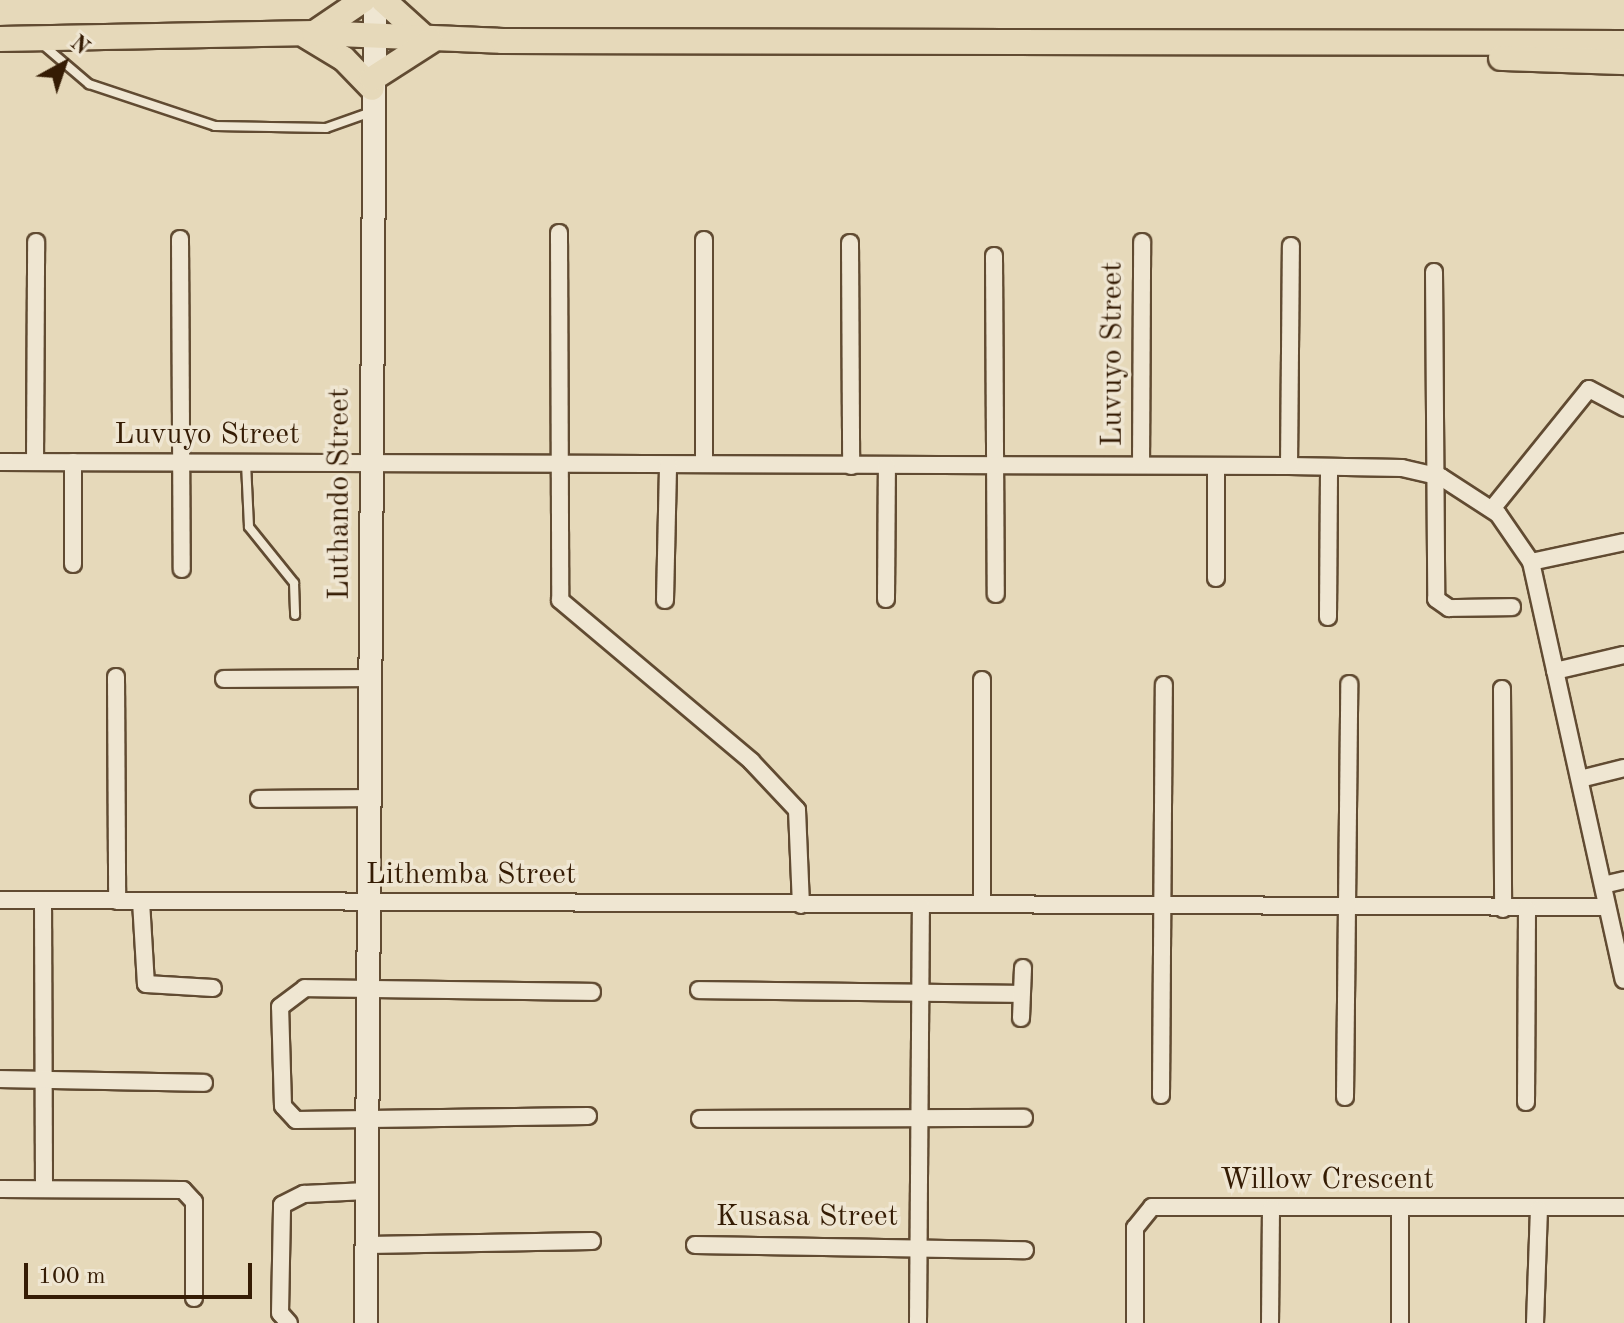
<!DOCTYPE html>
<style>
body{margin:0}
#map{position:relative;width:1624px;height:1323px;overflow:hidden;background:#e6d9ba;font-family:"Old Standard TT",serif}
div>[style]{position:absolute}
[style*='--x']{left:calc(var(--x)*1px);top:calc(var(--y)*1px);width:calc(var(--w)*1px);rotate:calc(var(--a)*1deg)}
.roads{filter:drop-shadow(2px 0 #614b32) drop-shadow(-2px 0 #614b32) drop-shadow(0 2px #614b32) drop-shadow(0 -2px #614b32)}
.lane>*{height:8px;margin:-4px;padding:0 4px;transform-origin:4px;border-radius:4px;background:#efe6d2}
.street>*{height:16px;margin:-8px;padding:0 8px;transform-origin:8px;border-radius:8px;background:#efe6d2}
.secondary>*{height:22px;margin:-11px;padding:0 11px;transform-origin:11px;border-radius:11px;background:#efe6d2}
.primary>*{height:24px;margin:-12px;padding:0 12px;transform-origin:12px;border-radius:12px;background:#e6d9ba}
span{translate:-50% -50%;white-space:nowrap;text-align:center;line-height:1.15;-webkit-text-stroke:7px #efe6d2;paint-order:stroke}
.street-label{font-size:30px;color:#351c04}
.north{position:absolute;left:24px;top:24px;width:80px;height:80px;-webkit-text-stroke:6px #efe6d2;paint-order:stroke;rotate:40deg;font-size:22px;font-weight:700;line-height:32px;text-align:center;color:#351c04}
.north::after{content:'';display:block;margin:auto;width:28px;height:36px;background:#351c04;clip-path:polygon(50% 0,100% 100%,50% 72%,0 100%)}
.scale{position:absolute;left:24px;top:1263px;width:228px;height:36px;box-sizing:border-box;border:4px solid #351c04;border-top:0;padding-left:10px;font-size:24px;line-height:28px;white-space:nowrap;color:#351c04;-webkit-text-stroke:6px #efe6d2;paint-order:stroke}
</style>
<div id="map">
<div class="roads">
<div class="lane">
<i style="--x:42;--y:44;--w:62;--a:40.4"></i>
<i style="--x:89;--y:84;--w:133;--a:18.4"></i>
<i style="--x:215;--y:126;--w:111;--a:1"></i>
<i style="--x:326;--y:128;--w:48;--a:-19.6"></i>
<i style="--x:246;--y:463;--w:64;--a:87.3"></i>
<i style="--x:249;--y:527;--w:72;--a:51.2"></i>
<i style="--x:294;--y:583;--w:32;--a:88"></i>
</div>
<div class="street">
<i style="--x:559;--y:233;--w:367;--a:89.8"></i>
<i style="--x:560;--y:600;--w:250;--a:40.1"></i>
<i style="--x:751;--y:761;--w:67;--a:46.8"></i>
<i style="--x:797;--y:810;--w:95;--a:87.6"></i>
<i style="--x:180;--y:239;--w:330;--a:89.7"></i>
<i style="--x:850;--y:243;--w:223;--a:89.7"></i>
<i style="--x:994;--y:256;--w:338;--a:89.7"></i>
<i style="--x:1434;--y:272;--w:327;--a:89.6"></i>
<i style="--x:1436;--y:599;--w:16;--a:35"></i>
<i style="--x:1449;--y:608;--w:63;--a:-0.9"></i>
<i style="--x:35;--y:461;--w:219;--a:-89.7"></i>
<i style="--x:0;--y:462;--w:1289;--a:0.18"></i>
<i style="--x:1289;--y:466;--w:113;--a:1"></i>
<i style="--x:1402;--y:468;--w:40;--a:13"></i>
<i style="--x:1441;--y:477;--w:68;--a:33"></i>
<i style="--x:1498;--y:514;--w:58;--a:55.5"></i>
<i style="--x:1531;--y:562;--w:428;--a:77.5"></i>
<i style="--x:73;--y:462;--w:102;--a:90"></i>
<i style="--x:704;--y:464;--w:224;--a:-90"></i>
<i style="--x:1141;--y:465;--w:223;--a:-89.7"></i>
<i style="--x:1289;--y:466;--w:220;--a:-89.5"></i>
<i style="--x:1492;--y:509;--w:154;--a:-51.1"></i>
<i style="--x:1589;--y:389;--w:40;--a:28"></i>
<i style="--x:1531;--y:562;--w:95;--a:-12.1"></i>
<i style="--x:1216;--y:578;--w:112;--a:-90"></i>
<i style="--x:886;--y:599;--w:133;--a:-89.6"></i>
<i style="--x:665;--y:600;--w:135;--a:-88.7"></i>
<i style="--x:1328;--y:617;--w:150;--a:-89.6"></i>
<i style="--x:1555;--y:671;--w:71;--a:-13.1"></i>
<i style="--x:116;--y:677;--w:224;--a:89.7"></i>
<i style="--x:224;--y:679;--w:145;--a:-0.4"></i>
<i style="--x:1502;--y:689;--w:220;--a:89.7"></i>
<i style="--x:1580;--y:779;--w:45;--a:-14"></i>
<i style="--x:259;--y:799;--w:109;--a:-0.5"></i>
<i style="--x:1603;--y:885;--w:22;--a:-13"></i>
<i style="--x:0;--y:900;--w:1607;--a:0.25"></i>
<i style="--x:43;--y:901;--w:288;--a:89.8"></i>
<i style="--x:141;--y:901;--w:83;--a:86.6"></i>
<i style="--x:146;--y:984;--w:67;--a:3.4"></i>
<i style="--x:982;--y:904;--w:224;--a:-90"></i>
<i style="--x:699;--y:990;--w:322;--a:0.7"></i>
<i style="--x:1021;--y:1018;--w:50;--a:-87.7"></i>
<i style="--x:0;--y:1079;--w:204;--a:1.1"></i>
<i style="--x:1161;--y:1095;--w:410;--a:-89.6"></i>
<i style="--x:1345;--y:1097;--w:413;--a:-89.4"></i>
<i style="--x:1526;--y:1102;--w:193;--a:-89.7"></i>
<i style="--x:588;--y:1116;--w:292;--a:179.2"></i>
<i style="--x:296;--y:1120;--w:19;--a:-133"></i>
<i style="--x:283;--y:1106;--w:99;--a:-91.7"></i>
<i style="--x:280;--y:1007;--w:31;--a:-37"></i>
<i style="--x:305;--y:988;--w:287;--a:0.8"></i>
<i style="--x:700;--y:1119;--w:324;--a:-0.2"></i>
<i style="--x:0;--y:1189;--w:183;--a:0.3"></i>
<i style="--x:183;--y:1190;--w:16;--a:47"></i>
<i style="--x:194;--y:1202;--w:96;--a:90"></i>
<i style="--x:368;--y:1245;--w:224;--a:-1"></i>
<i style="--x:695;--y:1245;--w:330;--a:0.9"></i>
<i style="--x:289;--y:1323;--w:13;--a:-132"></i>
<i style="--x:280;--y:1313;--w:108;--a:-88.9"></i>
<i style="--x:282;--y:1205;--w:25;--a:-27"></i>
<i style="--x:304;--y:1194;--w:63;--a:-2.7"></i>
<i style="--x:918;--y:1323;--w:417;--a:-89.6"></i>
<i style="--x:1135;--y:1323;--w:95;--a:-90"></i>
<i style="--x:1135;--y:1228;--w:27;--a:-51"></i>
<i style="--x:1152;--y:1207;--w:472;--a:0"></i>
<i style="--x:1270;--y:1323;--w:115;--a:-89.5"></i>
<i style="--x:1400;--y:1323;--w:115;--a:-90"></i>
<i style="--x:1535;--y:1323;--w:113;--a:-88"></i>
</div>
<div class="secondary">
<i style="--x:366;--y:1323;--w:1323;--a:-89.61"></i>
</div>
<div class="primary">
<i style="--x:383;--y:0;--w:57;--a:42.1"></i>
<i style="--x:316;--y:32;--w:57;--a:-34.2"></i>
<i style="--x:306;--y:36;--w:44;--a:31.2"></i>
<i style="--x:344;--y:59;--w:40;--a:46"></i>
<i style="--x:0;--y:39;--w:314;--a:-1.1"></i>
<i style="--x:314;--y:33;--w:189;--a:2.4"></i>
<i style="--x:503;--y:41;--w:1121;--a:0.1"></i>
<i style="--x:1501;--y:58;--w:123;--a:1.9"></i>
<i style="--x:372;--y:79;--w:70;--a:-32.8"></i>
</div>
</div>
<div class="street-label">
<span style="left:1113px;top:354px;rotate:-90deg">Luvuyo Street</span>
<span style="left:207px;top:435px">Luvuyo Street</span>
<span style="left:340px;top:494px;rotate:-90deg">Luthando Street</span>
<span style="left:471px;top:875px">Lithemba Street</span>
<span style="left:1327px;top:1180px">Willow Crescent</span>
<span style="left:807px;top:1217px">Kusasa Street</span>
</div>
<div class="north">N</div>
<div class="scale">100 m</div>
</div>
